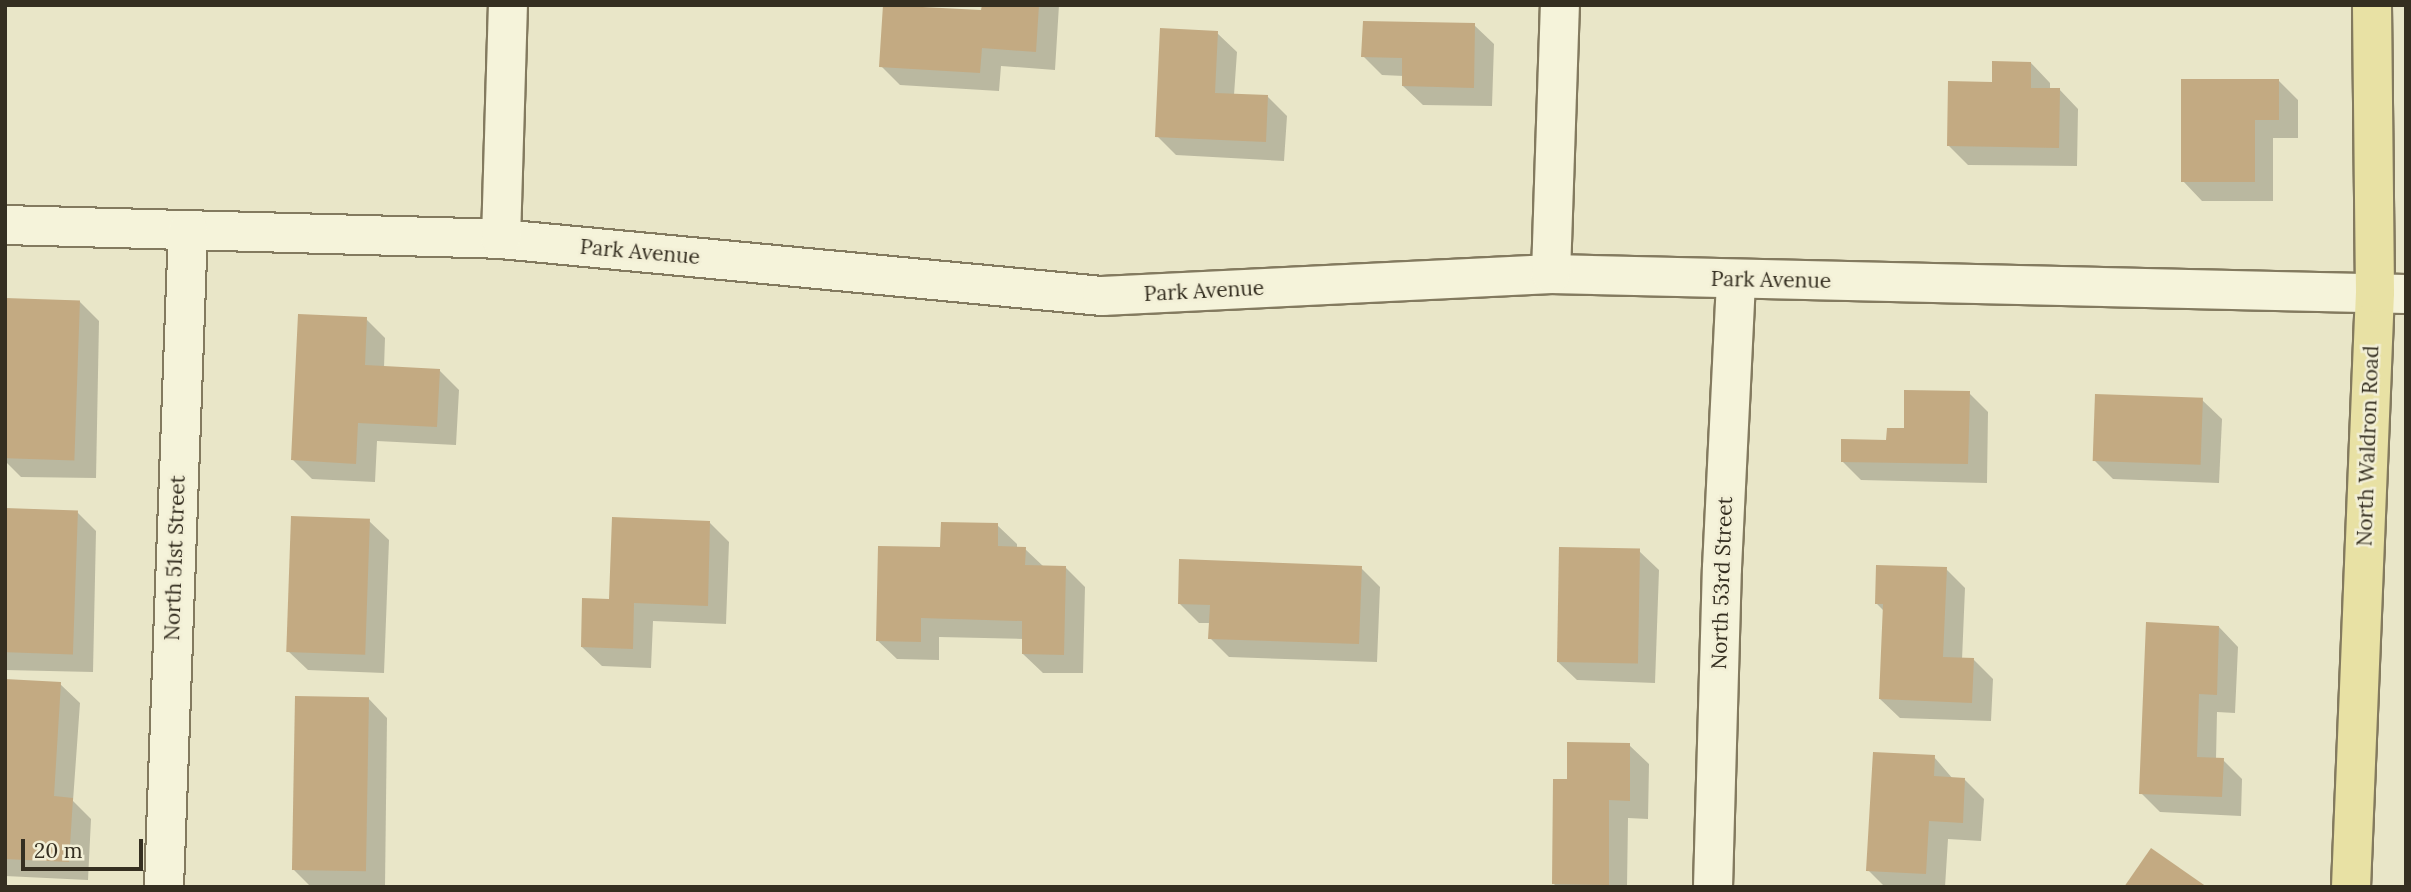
<!DOCTYPE html>
<style>
body{margin:0}
#map{position:relative;width:2411px;height:892px;overflow:hidden;background:#e9e6c8;font-family:Lora,serif}
div>[style]{position:absolute}
[style*='--x']{left:calc(var(--x)*1px);top:calc(var(--y)*1px);width:calc(var(--w)*1px);rotate:calc(var(--a)*1deg)}
.shadow>*{inset:0;background:#0003}
.building>*{inset:0;background:#c3aa82;transform-origin:0 0}
.roads{filter:drop-shadow(2px 0 #837a5f) drop-shadow(-2px 0 #837a5f) drop-shadow(0 2px #837a5f) drop-shadow(0 -2px #837a5f)}
.minor>*{height:38px;margin:-19px;padding:0 19px;transform-origin:19px;border-radius:19px;background:#f5f3da}
.major>*{height:38px;margin:-19px;padding:0 19px;transform-origin:19px;border-radius:19px;background:#e8e1a4}
span{translate:-50% -50%;white-space:nowrap;text-align:center;line-height:1.15;-webkit-text-stroke:5px #f2efd6;paint-order:stroke}
.street-label{font-size:21px;color:#352f21}
.frame{position:absolute;inset:0;border:7px solid #352f21;pointer-events:none}
.scale{position:absolute;left:21px;top:839px;width:122px;height:32px;box-sizing:border-box;border:4px solid #352f21;border-top:0;padding-left:9px;font-size:21px;line-height:24px;white-space:nowrap;color:#352f21;-webkit-text-stroke:5px #f2efd6;paint-order:stroke}
</style>
<div id="map">
<div class="shadow">
<i style="clip-path:polygon(885px 5px,983px 12px,983px 5px,1059px 5px,1055px 70px,1001px 66px,999px 91px,900px 85px,881px 66px)"></i>
<i style="clip-path:polygon(1474px 25px,1494px 44px,1492px 106px,1423px 105px,1403px 86px,1404px 76px,1382px 75px,1363px 56px)"></i>
<i style="clip-path:polygon(1217px 33px,1237px 52px,1234px 95px,1268px 97px,1287px 116px,1284px 161px,1176px 155px,1157px 136px)"></i>
<i style="clip-path:polygon(2031px 63px,2050px 83px,2050px 89px,2059px 89px,2078px 109px,2077px 166px,1968px 165px,1949px 146px)"></i>
<i style="clip-path:polygon(2279px 81px,2298px 100px,2298px 138px,2273px 138px,2273px 201px,2202px 201px,2183px 181px)"></i>
<i style="clip-path:polygon(5px 300px,79px 301px,99px 321px,96px 478px,21px 477px,5px 461px)"></i>
<i style="clip-path:polygon(366px 319px,385px 338px,384px 368px,439px 370px,459px 390px,456px 445px,377px 441px,375px 482px,312px 479px,292px 459px)"></i>
<i style="clip-path:polygon(1969px 393px,1988px 412px,1987px 483px,1861px 480px,1842px 461px,1888px 441px)"></i>
<i style="clip-path:polygon(2202px 400px,2222px 419px,2219px 483px,2113px 479px,2094px 460px)"></i>
<i style="clip-path:polygon(5px 510px,77px 512px,96px 531px,93px 672px,5px 670px)"></i>
<i style="clip-path:polygon(369px 521px,389px 540px,384px 673px,308px 670px,288px 651px)"></i>
<i style="clip-path:polygon(710px 523px,729px 542px,726px 624px,653px 621px,651px 668px,602px 666px,582px 647px,610px 601px)"></i>
<i style="clip-path:polygon(997px 525px,1017px 544px,1017px 549px,1025px 549px,1044px 567px,1066px 568px,1085px 587px,1083px 673px,1043px 673px,1023px 654px,1024px 639px,939px 637px,939px 660px,897px 659px,877px 640px,942px 549px)"></i>
<i style="clip-path:polygon(1639px 551px,1659px 570px,1655px 683px,1577px 680px,1557px 661px)"></i>
<i style="clip-path:polygon(1361px 568px,1380px 587px,1377px 662px,1229px 657px,1210px 638px,1211px 623px,1199px 623px,1180px 604px)"></i>
<i style="clip-path:polygon(1946px 569px,1965px 588px,1962px 660px,1974px 660px,1993px 679px,1991px 721px,1900px 718px,1880px 699px,1884px 611px,1876px 603px)"></i>
<i style="clip-path:polygon(2219px 627px,2238px 647px,2235px 713px,2217px 712px,2216px 759px,2223px 760px,2242px 779px,2241px 816px,2160px 812px,2141px 793px)"></i>
<i style="clip-path:polygon(5px 680px,60px 684px,80px 703px,73px 801px,91px 819px,88px 880px,5px 876px)"></i>
<i style="clip-path:polygon(368px 698px,387px 718px,385px 887px,311px 887px,294px 870px)"></i>
<i style="clip-path:polygon(1629px 745px,1649px 764px,1648px 819px,1628px 818px,1627px 887px,1557px 887px,1553px 883px,1569px 781px)"></i>
<i style="clip-path:polygon(1934px 757px,1953px 779px,1965px 780px,1984px 799px,1981px 841px,1948px 839px,1945px 887px,1885px 887px,1868px 870px)"></i>
</div>
<div class="building">
<i style="clip-path:polygon(883px 5px,981px 10px,982px 5px,1039px 5px,1036px 52px,982px 48px,980px 73px,879px 67px)"></i>
<i style="clip-path:polygon(1363px 21px,1475px 23px,1474px 88px,1402px 86px,1402px 58px,1361px 57px)"></i>
<i style="clip-path:polygon(1160px 28px,1218px 31px,1215px 93px,1268px 95px,1266px 142px,1155px 137px)"></i>
<i style="clip-path:polygon(1992px 61px,2031px 62px,2031px 88px,2060px 88px,2059px 148px,1947px 146px,1948px 81px,1992px 82px)"></i>
<i style="clip-path:polygon(2181px 79px,2279px 79px,2279px 120px,2255px 120px,2255px 182px,2181px 182px)"></i>
<i style="left:5px;top:298px;width:75px;height:160px;rotate:2deg"></i>
<i style="clip-path:polygon(298px 314px,367px 317px,365px 365px,440px 369px,437px 427px,358px 423px,356px 464px,291px 460px)"></i>
<i style="clip-path:polygon(1904px 390px,1970px 391px,1968px 464px,1841px 462px,1841px 439px,1886px 440px,1887px 428px,1904px 428px)"></i>
<i style="left:2095px;top:394px;width:108px;height:67px;rotate:2deg"></i>
<i style="left:5px;top:508px;width:73px;height:144px;rotate:2deg"></i>
<i style="left:291px;top:516px;width:79px;height:136px;rotate:2deg"></i>
<i style="clip-path:polygon(612px 517px,710px 521px,708px 606px,634px 603px,633px 649px,581px 647px,582px 598px,609px 599px)"></i>
<i style="clip-path:polygon(941px 522px,998px 523px,998px 546px,1026px 547px,1025px 565px,1066px 566px,1064px 655px,1022px 654px,1022px 621px,921px 618px,921px 642px,876px 641px,878px 546px,940px 547px)"></i>
<i style="left:1559px;top:547px;width:81px;height:115px;rotate:1deg"></i>
<i style="clip-path:polygon(1179px 559px,1362px 566px,1359px 644px,1208px 639px,1210px 605px,1178px 604px)"></i>
<i style="clip-path:polygon(1876px 565px,1947px 567px,1943px 657px,1974px 658px,1972px 703px,1879px 699px,1883px 604px,1875px 604px)"></i>
<i style="clip-path:polygon(2146px 622px,2219px 626px,2217px 695px,2199px 694px,2197px 757px,2224px 758px,2222px 797px,2139px 794px)"></i>
<i style="clip-path:polygon(5px 679px,61px 682px,54px 796px,73px 798px,69px 862px,5px 859px)"></i>
<i style="left:295px;top:696px;width:74px;height:174px;rotate:1deg"></i>
<i style="clip-path:polygon(1567px 742px,1630px 743px,1630px 801px,1609px 800px,1609px 885px,1552px 884px,1553px 779px,1567px 779px)"></i>
<i style="clip-path:polygon(1873px 752px,1935px 755px,1934px 776px,1965px 778px,1963px 823px,1929px 821px,1926px 874px,1866px 871px)"></i>
<i style="clip-path:polygon(2151px 848px,2207px 887px,2124px 887px)"></i>
</div>
<div class="roads">
<div class="minor">
<i style="--x:5;--y:225;--w:496;--a:1.6"></i>
<i style="--x:501;--y:239;--w:604;--a:5.42"></i>
<i style="--x:1102;--y:296;--w:450;--a:-2.8"></i>
<i style="--x:1551;--y:274;--w:855;--a:1.34"></i>
<i style="--x:501;--y:239;--w:234;--a:-88.3"></i>
<i style="--x:1551;--y:274;--w:269;--a:-88.1"></i>
<i style="--x:164;--y:887;--w:657;--a:-87.91"></i>
<i style="--x:1713;--y:887;--w:319;--a:-88.4"></i>
<i style="--x:1722;--y:568;--w:288;--a:-87.2"></i>
</div>
<div class="major">
<i style="--x:2351;--y:887;--w:594;--a:-87.69"></i>
<i style="--x:2375;--y:293;--w:288;--a:-90.6"></i>
</div>
</div>
<div class="street-label">
<span style="left:640px;top:252px;rotate:5deg">Park Avenue</span>
<span style="left:1771px;top:280px;rotate:1deg">Park Avenue</span>
<span style="left:1204px;top:291px;rotate:-3deg">Park Avenue</span>
<span style="left:2368px;top:446px;rotate:-88deg">North Waldron Road</span>
<span style="left:175px;top:558px;rotate:-88deg">North 51st Street</span>
<span style="left:1722px;top:583px;rotate:-88deg">North 53rd Street</span>
</div>
<div class="frame"></div>
<div class="scale">20 m</div>
</div>
